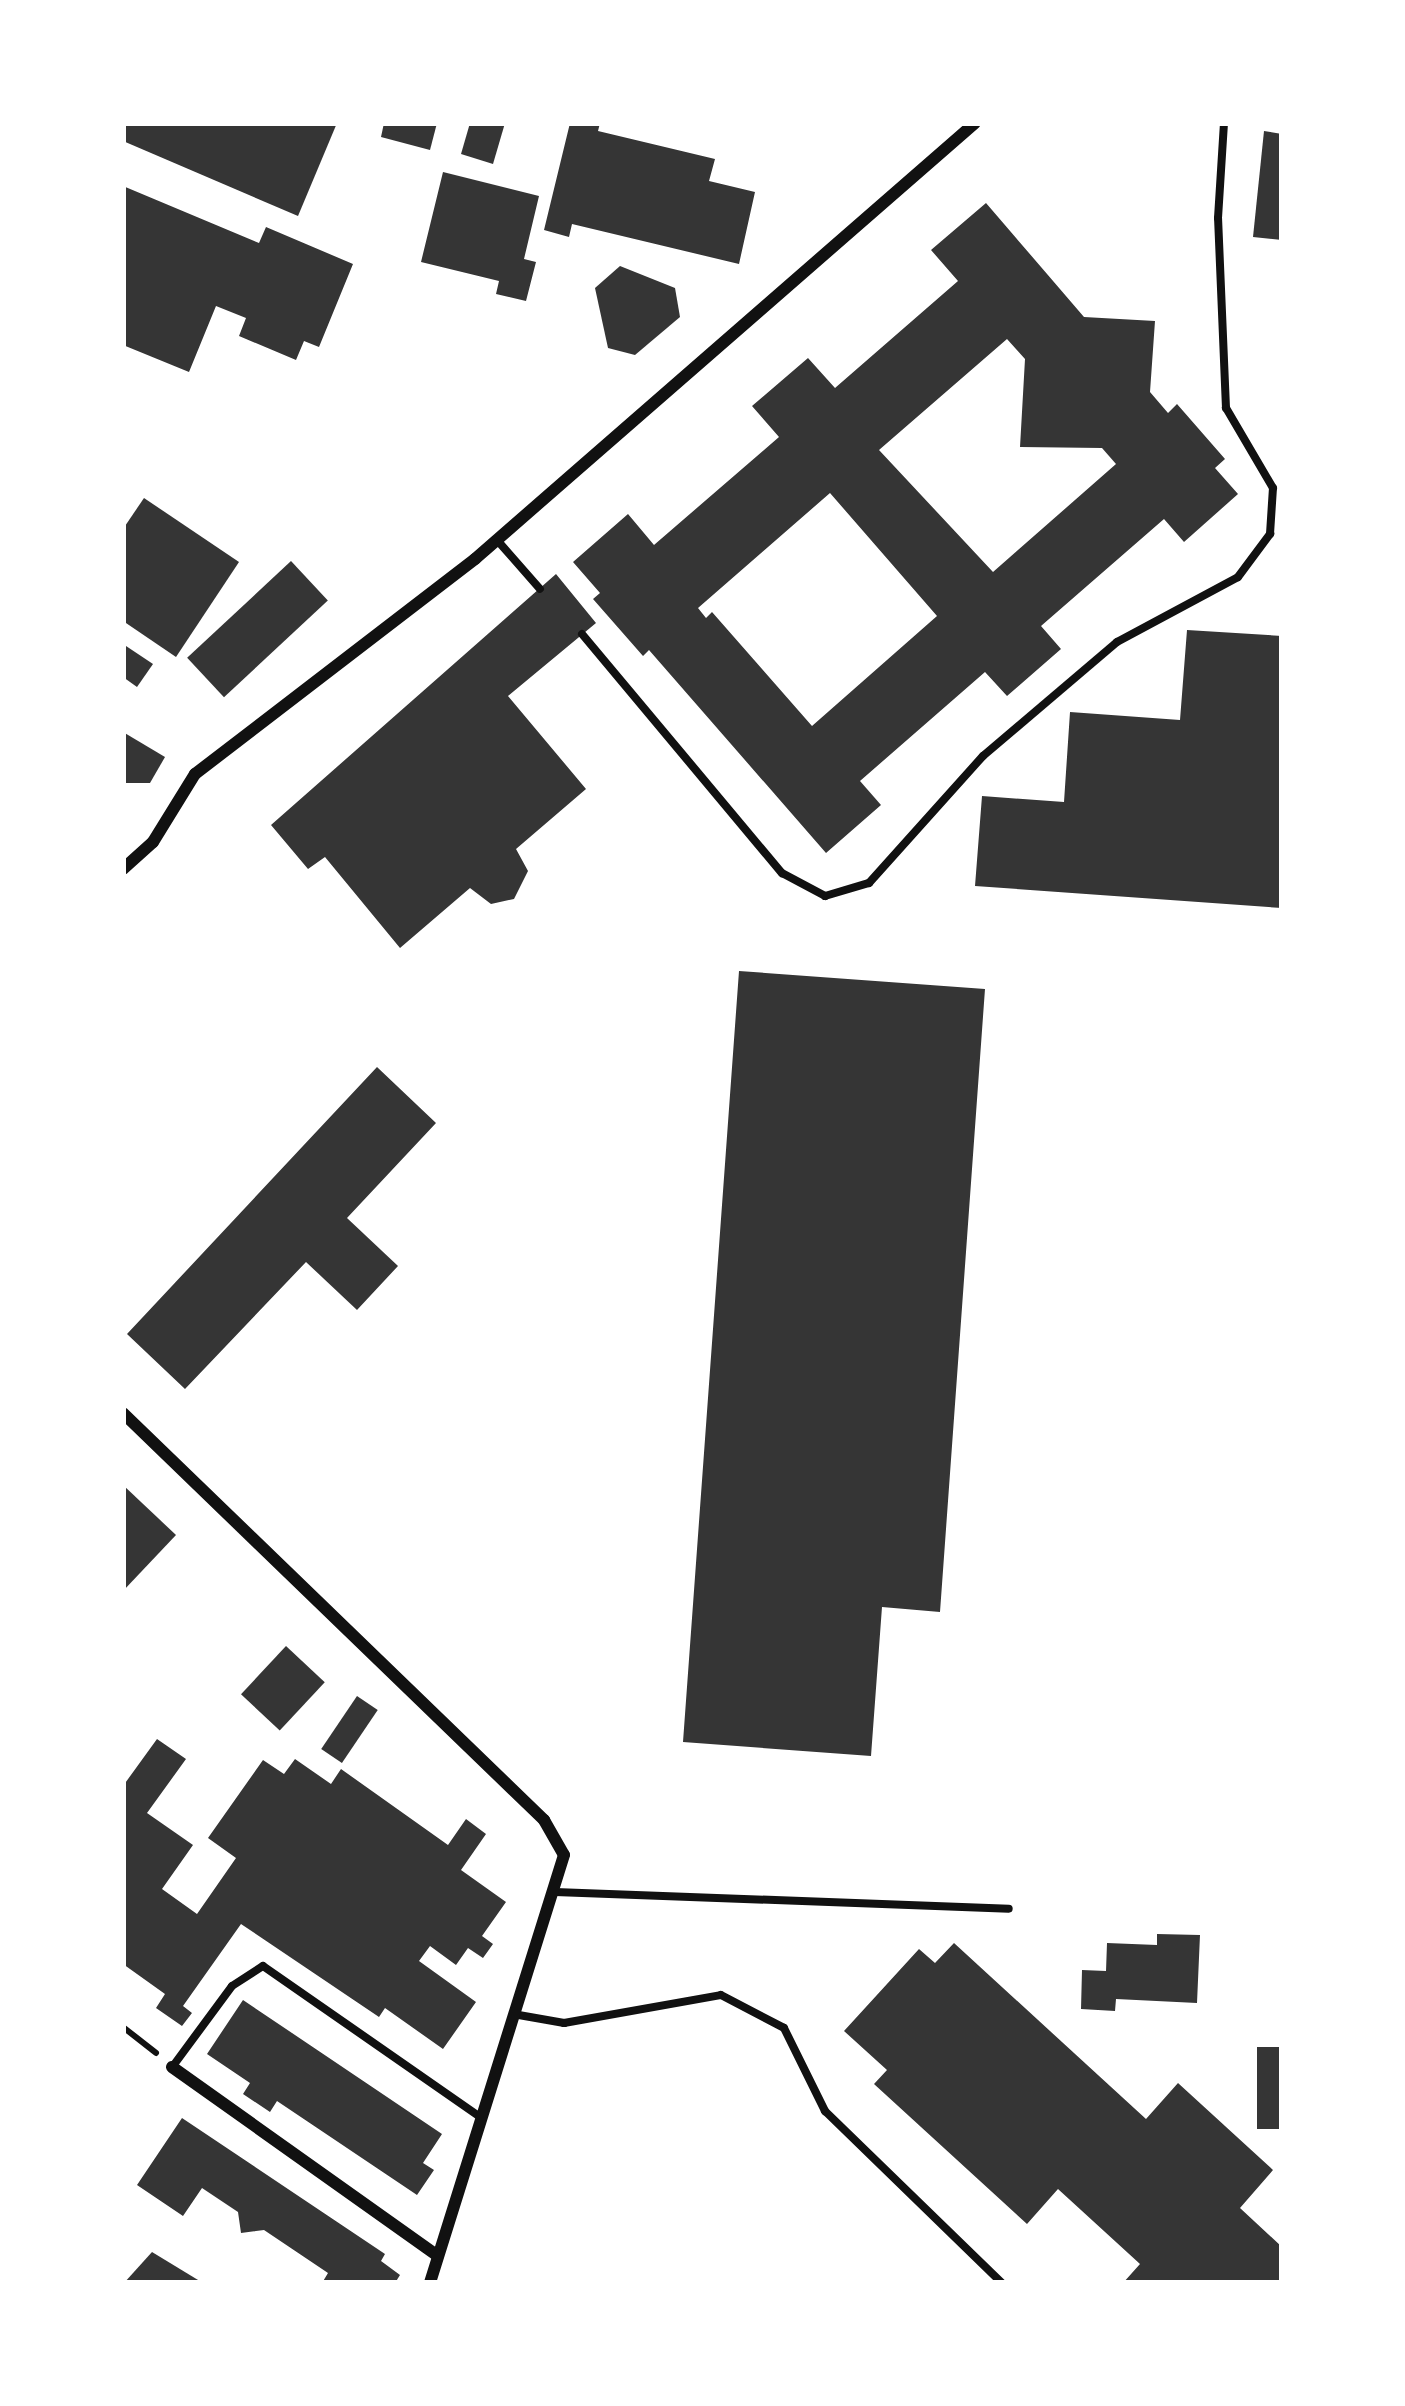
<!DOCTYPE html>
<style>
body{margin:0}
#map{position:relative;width:1405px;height:2406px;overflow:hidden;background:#fff;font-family:"Nunito Sans",sans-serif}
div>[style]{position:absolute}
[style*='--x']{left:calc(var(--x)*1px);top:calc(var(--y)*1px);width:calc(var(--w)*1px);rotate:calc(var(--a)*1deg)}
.building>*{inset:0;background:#353535;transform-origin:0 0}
.path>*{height:6px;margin:-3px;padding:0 3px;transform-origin:3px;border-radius:3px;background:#111}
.service>*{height:8px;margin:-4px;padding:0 4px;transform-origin:4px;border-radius:4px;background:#111}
.minor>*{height:12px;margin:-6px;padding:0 6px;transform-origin:6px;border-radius:6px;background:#111}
span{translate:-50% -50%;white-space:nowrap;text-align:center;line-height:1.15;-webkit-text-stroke:9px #fff;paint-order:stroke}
.frame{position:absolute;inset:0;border:126px solid #fff;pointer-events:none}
</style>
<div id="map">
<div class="building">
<i style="clip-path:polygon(123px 123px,337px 123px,298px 216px,123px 141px)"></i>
<i style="clip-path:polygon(384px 123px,437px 123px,430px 150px,381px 137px)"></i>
<i style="clip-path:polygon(470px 123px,505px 123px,493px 164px,461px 154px)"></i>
<i style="clip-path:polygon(570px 123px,600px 123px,598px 131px,715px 159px,709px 181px,755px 192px,739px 264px,572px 224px,569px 237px,544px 230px)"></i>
<i style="clip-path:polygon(1264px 131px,1282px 134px,1282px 240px,1253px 237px)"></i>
<i style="clip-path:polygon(443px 172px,539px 196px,524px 259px,536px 262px,526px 301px,496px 294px,499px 281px,421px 262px)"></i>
<i style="clip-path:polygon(123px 186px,259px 243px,266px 227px,353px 264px,319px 347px,304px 341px,296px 360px,239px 336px,246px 318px,216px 306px,189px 372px,123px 345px)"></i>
<i style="clip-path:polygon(evenodd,986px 203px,1084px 317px,1155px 321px,1150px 392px,1168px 413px,1177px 404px,1225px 459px,1215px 468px,1238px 494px,1184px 542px,1164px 519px,1041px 626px,1061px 649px,1007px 696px,985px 672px,860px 781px,881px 805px,826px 853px,649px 650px,643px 656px,593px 599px,600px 593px,573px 562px,628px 514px,654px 545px,779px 437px,752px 406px,808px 358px,835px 388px,958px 281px,931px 250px,986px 203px,1007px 339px,1025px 359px,1020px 447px,1102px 448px,1116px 464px,993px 572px,879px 450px,1007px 339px,986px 203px,830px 493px,937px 616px,812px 726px,712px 612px,706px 618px,698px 608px,830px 493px)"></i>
<i style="clip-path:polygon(620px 266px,675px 288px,680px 317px,635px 355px,608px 348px,595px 288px)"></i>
<i style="clip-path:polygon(144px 498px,239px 562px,176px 657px,123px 621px,123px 529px)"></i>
<i style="left:291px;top:561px;width:54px;height:142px;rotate:47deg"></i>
<i style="clip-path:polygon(556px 574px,596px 623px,508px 696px,586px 789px,516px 849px,528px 871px,514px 899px,491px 904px,470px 888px,400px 948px,325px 857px,308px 869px,271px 825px)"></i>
<i style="clip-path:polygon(1187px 630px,1282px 636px,1282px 908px,975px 886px,982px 796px,1064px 802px,1070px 712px,1180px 720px)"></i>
<i style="clip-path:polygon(123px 644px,153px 664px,137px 687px,123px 677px)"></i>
<i style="clip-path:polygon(123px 732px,165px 757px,150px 783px,123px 783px)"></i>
<i style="clip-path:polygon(739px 971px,985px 989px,940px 1612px,882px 1607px,871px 1756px,683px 1742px)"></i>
<i style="clip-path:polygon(377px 1067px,436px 1123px,347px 1218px,398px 1266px,357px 1310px,306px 1262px,185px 1389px,127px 1334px)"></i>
<i style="clip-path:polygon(123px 1485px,176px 1535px,123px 1591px)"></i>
<i style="left:286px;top:1646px;width:53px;height:66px;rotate:43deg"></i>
<i style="left:357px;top:1696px;width:25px;height:64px;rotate:34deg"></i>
<i style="clip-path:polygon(157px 1739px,186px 1759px,147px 1813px,193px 1845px,162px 1889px,197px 1914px,236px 1858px,208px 1838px,263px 1760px,284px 1774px,295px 1759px,331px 1784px,341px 1769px,448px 1845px,466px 1819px,486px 1834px,461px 1870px,506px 1902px,482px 1936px,493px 1944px,483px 1958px,468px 1948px,456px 1965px,430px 1946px,419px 1961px,476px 2002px,443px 2049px,385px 2008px,379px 2017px,241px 1924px,183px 2006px,192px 2013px,182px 2026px,156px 2008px,165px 1994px,123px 1964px,123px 1786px)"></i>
<i style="clip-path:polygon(1157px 1934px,1200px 1935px,1197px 2003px,1116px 1999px,1115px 2011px,1081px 2009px,1082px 1970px,1106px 1971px,1107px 1943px,1157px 1945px)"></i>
<i style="clip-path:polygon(954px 1943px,1146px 2119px,1178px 2083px,1273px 2170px,1240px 2208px,1282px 2247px,1282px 2283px,1123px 2283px,1140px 2264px,1058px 2189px,1027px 2224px,874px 2084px,887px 2070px,844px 2031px,919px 1949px,935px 1963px)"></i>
<i style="clip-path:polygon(243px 2000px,442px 2134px,423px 2163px,434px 2170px,417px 2195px,277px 2101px,270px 2112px,243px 2094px,250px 2083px,207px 2054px)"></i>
<i style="left:1257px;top:2047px;width:25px;height:82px"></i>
<i style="clip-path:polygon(182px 2118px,385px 2254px,381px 2261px,400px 2275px,395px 2283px,322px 2283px,328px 2273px,264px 2230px,241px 2233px,238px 2212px,202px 2188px,183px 2216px,137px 2185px)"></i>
<i style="clip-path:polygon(152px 2252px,203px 2283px,124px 2283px)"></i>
</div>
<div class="path">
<i style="--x:123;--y:2027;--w:42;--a:38.2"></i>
</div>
<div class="service">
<i style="--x:497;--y:540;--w:65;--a:48.7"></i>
<i style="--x:582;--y:634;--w:312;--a:50.1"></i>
<i style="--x:782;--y:873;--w:49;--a:28.1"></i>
<i style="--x:825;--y:896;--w:46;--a:-16.5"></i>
<i style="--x:869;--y:883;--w:171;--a:-48.1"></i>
<i style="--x:983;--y:756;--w:176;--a:-40.4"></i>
<i style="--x:1117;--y:642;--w:137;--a:-28.2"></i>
<i style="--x:1238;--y:577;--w:54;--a:-53.3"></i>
<i style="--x:1270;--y:534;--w:46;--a:-86.3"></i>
<i style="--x:1273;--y:488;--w:93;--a:-120.4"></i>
<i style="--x:1226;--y:408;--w:190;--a:-92.4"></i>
<i style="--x:1218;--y:218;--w:95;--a:-86.4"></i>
<i style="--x:555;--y:1892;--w:454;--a:2.1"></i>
<i style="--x:513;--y:2014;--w:52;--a:10"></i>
<i style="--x:564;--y:2023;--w:159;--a:-10.1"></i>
<i style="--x:721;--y:1995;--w:71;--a:27.6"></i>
<i style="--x:784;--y:2028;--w:93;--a:63.7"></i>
<i style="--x:825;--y:2111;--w:247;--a:44.2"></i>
<i style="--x:173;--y:2066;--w:99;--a:-53.6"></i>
<i style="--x:232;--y:1986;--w:37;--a:-33"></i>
<i style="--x:263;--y:1966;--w:264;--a:34.8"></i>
</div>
<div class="minor">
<i style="--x:123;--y:869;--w:40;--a:-42"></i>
<i style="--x:153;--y:842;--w:80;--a:-58.3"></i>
<i style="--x:195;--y:774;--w:353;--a:-37.5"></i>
<i style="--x:475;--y:559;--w:663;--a:-41.09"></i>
<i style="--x:123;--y:1413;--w:586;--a:44.03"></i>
<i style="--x:544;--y:1820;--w:40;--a:60.3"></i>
<i style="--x:564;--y:1855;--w:448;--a:107.4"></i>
<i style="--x:172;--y:2067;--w:326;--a:35.4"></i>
</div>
<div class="frame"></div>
</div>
